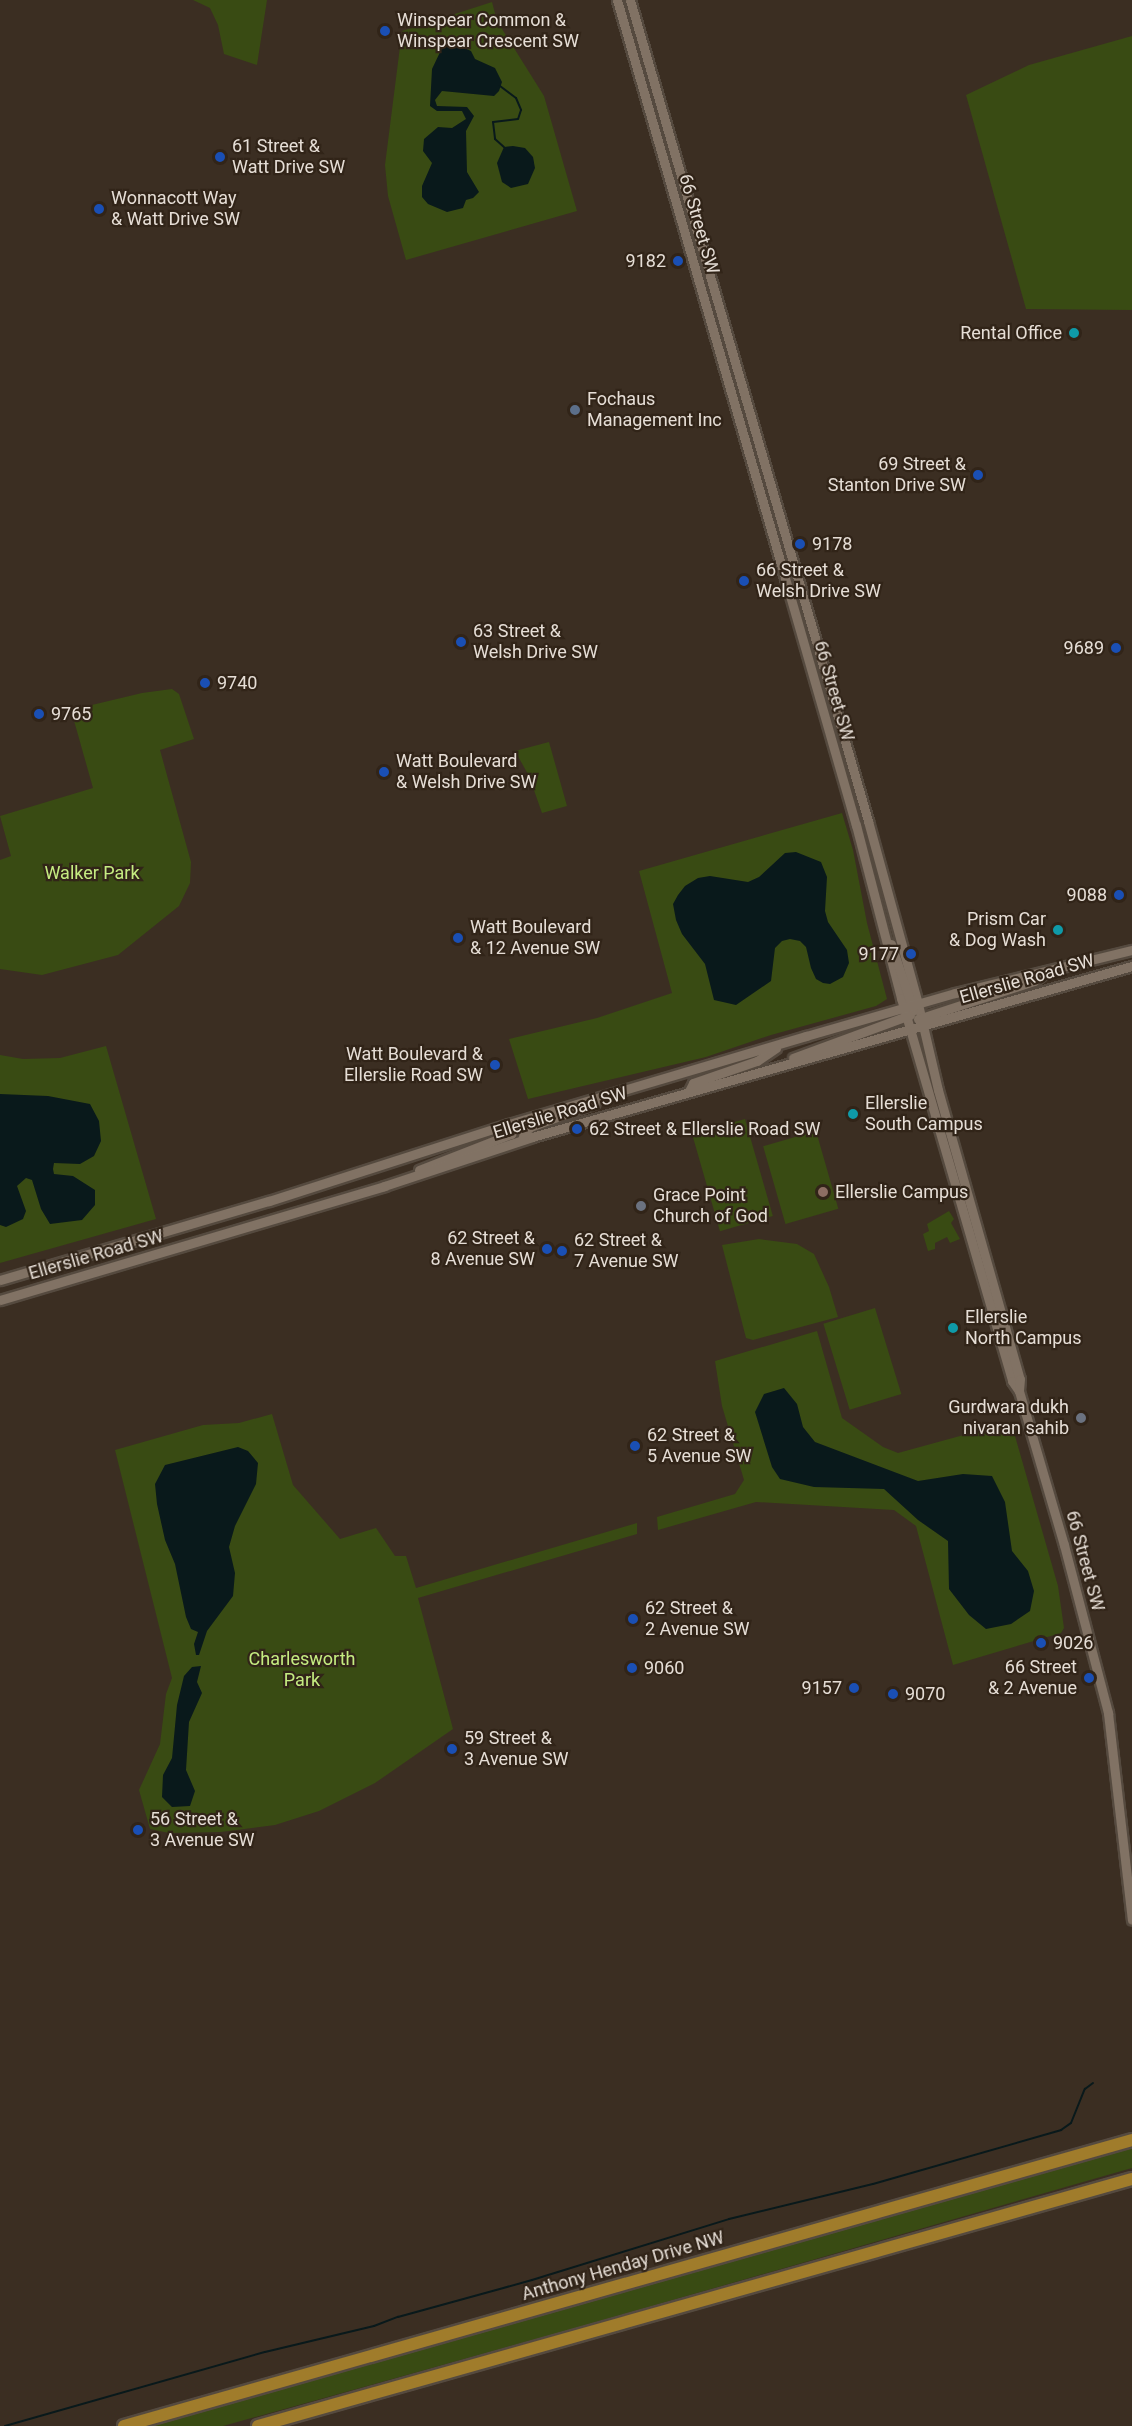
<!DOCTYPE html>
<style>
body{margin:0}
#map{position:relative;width:1132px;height:2426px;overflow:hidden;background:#3b2e22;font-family:Roboto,sans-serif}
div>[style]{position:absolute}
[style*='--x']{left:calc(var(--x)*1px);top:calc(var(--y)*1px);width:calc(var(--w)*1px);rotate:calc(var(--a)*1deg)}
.green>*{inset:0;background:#394b13;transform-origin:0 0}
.water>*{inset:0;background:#09191b}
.stream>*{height:2px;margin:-1px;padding:0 1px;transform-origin:1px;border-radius:1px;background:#09191b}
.roads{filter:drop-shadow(2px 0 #554a3f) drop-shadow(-2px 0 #554a3f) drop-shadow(0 2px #554a3f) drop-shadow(0 -2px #554a3f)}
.secondary>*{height:9px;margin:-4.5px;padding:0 4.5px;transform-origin:4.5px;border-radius:4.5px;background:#817264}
.highway>*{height:12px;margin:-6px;padding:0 6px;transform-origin:6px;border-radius:6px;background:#a07c2b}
.dots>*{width:16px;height:16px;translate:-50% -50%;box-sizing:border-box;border:3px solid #312418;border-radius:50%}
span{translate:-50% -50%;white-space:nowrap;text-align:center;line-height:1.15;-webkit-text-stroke:4.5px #312418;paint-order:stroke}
.poi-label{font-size:18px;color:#e6ded6}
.left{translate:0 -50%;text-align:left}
.right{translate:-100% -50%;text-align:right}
.street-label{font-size:18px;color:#e6ded6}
.park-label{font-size:18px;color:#c5ec81}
</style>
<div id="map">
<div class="green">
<i style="clip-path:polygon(193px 0,267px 0,257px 65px,224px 54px,218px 25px,210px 8px)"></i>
<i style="clip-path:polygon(492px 2px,497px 21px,544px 96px,577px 211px,406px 260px,388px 196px,385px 165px,402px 31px)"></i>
<i style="clip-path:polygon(1132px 36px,1132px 310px,1026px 309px,966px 95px,1029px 65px)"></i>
<i style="clip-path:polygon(172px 689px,179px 694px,194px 739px,160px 750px,191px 862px,190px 883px,179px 906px,118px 955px,42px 975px,0 969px,0 860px,11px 856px,0 816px,93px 788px,71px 710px,142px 693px)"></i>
<i style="clip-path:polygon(549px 742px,567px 806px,542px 813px,529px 776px,515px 751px)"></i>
<i style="clip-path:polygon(842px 813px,853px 850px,867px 923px,887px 999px,876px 1006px,771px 1035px,706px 1057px,528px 1099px,509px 1039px,597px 1018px,672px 993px,639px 871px)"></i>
<i style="clip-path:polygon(106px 1046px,156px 1219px,0 1263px,0 1055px,23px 1059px,60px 1058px)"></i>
<i style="left:745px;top:1119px;width:101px;height:55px;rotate:74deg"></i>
<i style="left:816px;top:1131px;width:81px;height:55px;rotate:74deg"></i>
<i style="clip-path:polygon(949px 1211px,954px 1219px,951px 1223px,960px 1239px,950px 1243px,947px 1237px,935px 1243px,935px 1249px,928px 1251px,923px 1234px,929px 1231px,927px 1224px)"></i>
<i style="clip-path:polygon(759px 1239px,797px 1244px,814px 1254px,829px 1287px,838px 1317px,753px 1340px,746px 1338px,722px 1245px)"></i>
<i style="left:875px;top:1308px;width:90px;height:54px;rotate:73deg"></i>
<i style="clip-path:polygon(817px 1331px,842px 1418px,883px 1447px,898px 1453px,1011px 1422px,1058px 1586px,1064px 1628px,1061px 1633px,953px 1665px,916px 1526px,894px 1510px,756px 1502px,658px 1530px,657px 1517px,735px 1494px,744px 1480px,722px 1406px,715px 1361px)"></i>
<i style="clip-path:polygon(272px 1414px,293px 1485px,340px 1539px,376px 1528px,395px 1556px,406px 1556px,416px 1588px,637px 1523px,637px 1534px,418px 1598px,453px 1729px,375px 1783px,319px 1811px,275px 1825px,221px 1832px,169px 1833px,150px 1829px,139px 1790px,160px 1744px,166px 1694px,172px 1678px,115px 1450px,203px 1425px,239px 1423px)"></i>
<i style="clip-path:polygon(1132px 2148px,1132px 2168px,572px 2329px,223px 2426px,151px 2426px)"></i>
</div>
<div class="water">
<i style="clip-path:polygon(448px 45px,458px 45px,471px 51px,475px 59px,495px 68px,502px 82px,499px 91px,494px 96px,442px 91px,435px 100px,437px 106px,467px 107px,474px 116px,466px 131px,467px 172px,479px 192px,473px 198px,466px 200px,463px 208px,447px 212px,428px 204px,422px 197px,422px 186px,432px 163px,423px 151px,424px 139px,438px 127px,452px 128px,466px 119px,462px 111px,437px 111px,430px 106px,432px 69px,442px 48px)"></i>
<i style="clip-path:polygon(513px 146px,525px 148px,533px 157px,535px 168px,528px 184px,511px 188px,502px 182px,497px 163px,504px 147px)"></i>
<i style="clip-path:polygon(796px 852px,821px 862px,827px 877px,825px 911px,828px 922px,847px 950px,849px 963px,843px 977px,830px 984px,823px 983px,816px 979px,811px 968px,806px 947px,800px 941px,790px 939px,782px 941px,775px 948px,771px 981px,736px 1005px,714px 1000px,705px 964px,682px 934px,676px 920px,673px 904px,678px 895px,685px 886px,698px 878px,710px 876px,748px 882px,759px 877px,785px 853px)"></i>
<i style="clip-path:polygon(0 1094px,48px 1096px,90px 1104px,99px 1121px,101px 1141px,94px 1156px,80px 1164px,54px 1163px,53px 1169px,54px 1174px,73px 1176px,95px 1190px,95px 1205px,82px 1220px,50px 1224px,41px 1209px,32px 1180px,26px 1178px,17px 1186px,26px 1211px,23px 1219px,6px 1227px,0 1225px)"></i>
<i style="clip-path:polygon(784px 1388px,797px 1404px,803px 1427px,815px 1442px,918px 1481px,963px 1474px,992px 1476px,1005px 1502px,1012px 1551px,1028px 1571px,1034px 1591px,1030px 1611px,1011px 1624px,986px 1629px,969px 1615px,949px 1589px,948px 1541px,918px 1520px,884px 1489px,814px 1487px,780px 1479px,772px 1467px,755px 1412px,764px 1394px)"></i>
<i style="clip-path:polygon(238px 1447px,248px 1451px,258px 1463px,256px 1484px,235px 1526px,229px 1547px,235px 1573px,233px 1596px,207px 1631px,199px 1655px,196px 1655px,194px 1644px,198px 1632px,191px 1629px,186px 1617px,175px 1564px,165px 1540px,157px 1504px,155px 1484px,165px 1465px)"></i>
<i style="clip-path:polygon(201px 1666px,197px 1682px,202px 1693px,189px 1722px,186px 1770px,195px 1791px,190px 1806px,172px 1807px,162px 1797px,163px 1775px,172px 1758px,177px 1705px,184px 1676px,192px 1667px)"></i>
</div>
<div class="stream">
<i style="--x:500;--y:86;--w:20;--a:37"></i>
<i style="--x:516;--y:98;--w:13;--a:67"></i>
<i style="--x:521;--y:110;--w:9;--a:108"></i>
<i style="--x:518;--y:119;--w:25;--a:173"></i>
<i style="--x:493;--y:122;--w:17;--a:83"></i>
<i style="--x:495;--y:139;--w:12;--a:42"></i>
<i style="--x:5;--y:2426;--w:270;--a:-15.9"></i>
<i style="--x:265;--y:2352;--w:112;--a:-13.4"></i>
<i style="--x:374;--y:2326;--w:26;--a:-21"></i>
<i style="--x:398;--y:2317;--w:139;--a:-15.4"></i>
<i style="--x:532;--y:2280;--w:206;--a:-17.2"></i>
<i style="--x:729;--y:2219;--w:148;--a:-13.7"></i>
<i style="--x:873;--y:2184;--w:196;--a:-16"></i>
<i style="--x:1061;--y:2130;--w:12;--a:-35"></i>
<i style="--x:1071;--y:2123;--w:37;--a:-68"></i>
<i style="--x:1085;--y:2089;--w:10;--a:-37"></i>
</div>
<div class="roads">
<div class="secondary">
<i style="--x:617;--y:0;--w:602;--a:73.79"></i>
<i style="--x:785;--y:578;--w:257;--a:74"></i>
<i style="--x:856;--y:825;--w:179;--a:75.4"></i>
<i style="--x:901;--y:998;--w:399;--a:73.8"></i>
<i style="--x:1012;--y:1381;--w:12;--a:55"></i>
<i style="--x:1019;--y:1391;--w:160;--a:73.7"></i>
<i style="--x:1064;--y:1545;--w:174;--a:75.3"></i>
<i style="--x:1108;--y:1713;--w:208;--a:83.4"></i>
<i style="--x:630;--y:0;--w:855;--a:73.83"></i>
<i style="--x:868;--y:821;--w:190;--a:74.7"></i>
<i style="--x:918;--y:1004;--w:88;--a:76.9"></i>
<i style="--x:938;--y:1090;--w:300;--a:74.2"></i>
<i style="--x:1020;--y:1379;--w:12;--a:95"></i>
<i style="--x:891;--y:944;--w:70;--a:71.6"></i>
<i style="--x:918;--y:1019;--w:122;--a:-18.1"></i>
<i style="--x:1034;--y:981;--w:11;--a:-38"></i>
<i style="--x:793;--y:1058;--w:125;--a:-20.2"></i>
<i style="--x:689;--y:1091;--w:9;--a:-63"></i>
<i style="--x:693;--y:1083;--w:68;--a:-19"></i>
<i style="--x:757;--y:1061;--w:23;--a:-34"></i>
<i style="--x:522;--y:1140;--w:7;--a:-74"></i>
<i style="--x:524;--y:1133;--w:8;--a:-45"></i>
<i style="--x:530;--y:1127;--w:69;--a:-20.3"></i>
<i style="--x:419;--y:1170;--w:99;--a:-21.4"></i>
<i style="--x:511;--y:1134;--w:15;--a:-58"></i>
<i style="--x:0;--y:1280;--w:280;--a:-16.4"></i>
<i style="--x:269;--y:1201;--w:252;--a:-17.8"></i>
<i style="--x:509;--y:1124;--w:310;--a:-16.5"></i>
<i style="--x:806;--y:1036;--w:155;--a:-16.1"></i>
<i style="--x:955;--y:993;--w:182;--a:-13.7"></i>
<i style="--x:0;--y:1300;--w:401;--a:-16.5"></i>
<i style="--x:384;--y:1186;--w:156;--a:-18.3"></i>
<i style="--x:532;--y:1137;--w:624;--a:-15.91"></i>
</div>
<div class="highway">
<i style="--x:124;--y:2426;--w:1048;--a:-15.84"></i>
<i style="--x:258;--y:2426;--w:908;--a:-15.78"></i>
</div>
</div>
<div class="dots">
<i style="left:385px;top:31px;background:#1a4fb4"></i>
<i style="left:220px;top:157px;background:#1a4fb4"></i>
<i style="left:99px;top:209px;background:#1a4fb4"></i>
<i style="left:678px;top:261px;background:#1a4fb4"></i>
<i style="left:1074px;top:333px;background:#0f9aa8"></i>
<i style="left:575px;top:410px;background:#5c6f8a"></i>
<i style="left:978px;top:475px;background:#1a4fb4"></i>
<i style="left:800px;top:544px;background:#1a4fb4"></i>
<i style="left:744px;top:581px;background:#1a4fb4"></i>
<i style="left:461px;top:642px;background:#1a4fb4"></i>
<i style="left:1116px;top:648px;background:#1a4fb4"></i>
<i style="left:205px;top:683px;background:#1a4fb4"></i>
<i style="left:39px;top:714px;background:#1a4fb4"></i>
<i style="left:384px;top:772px;background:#1a4fb4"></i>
<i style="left:1119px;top:895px;background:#1a4fb4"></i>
<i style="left:1058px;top:930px;background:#0f9aa8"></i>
<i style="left:458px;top:938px;background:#1a4fb4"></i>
<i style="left:911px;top:954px;background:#1a4fb4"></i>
<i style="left:495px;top:1065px;background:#1a4fb4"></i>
<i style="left:853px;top:1114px;background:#0f9aa8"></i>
<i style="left:577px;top:1129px;background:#1a4fb4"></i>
<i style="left:823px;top:1192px;background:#8d6e63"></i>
<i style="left:641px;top:1206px;background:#6b7280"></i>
<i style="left:547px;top:1249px;background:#1a4fb4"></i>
<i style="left:562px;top:1251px;background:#1a4fb4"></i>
<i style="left:953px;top:1328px;background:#0f9aa8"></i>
<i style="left:1081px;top:1418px;background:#6b7280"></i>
<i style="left:635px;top:1446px;background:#1a4fb4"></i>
<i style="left:633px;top:1619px;background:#1a4fb4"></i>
<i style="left:1041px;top:1643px;background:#1a4fb4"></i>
<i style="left:632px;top:1668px;background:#1a4fb4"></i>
<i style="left:1089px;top:1678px;background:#1a4fb4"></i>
<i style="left:854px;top:1688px;background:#1a4fb4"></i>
<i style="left:893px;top:1694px;background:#1a4fb4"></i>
<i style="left:452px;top:1749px;background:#1a4fb4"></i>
<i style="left:138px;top:1830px;background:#1a4fb4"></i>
</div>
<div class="poi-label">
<span class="left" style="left:397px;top:31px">Winspear Common &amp;<br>Winspear Crescent SW</span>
<span class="left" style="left:232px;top:157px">61 Street &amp;<br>Watt Drive SW</span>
<span class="left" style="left:111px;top:209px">Wonnacott Way<br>&amp; Watt Drive SW</span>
<span class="right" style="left:666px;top:261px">9182</span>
<span class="right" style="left:1062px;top:333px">Rental Office</span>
<span class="left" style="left:587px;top:410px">Fochaus<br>Management Inc</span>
<span class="right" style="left:966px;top:475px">69 Street &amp;<br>Stanton Drive SW</span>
<span class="left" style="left:812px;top:544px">9178</span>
<span class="left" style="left:756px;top:581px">66 Street &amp;<br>Welsh Drive SW</span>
<span class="left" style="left:473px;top:642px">63 Street &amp;<br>Welsh Drive SW</span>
<span class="right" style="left:1104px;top:648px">9689</span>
<span class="left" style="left:217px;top:683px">9740</span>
<span class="left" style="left:51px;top:714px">9765</span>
<span class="left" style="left:396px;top:772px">Watt Boulevard<br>&amp; Welsh Drive SW</span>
<span class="right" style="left:1107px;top:895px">9088</span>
<span class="right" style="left:1046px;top:930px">Prism Car<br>&amp; Dog Wash</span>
<span class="left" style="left:470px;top:938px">Watt Boulevard<br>&amp; 12 Avenue SW</span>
<span class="right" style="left:899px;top:954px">9177</span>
<span class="right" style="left:483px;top:1065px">Watt Boulevard &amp;<br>Ellerslie Road SW</span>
<span class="left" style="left:865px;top:1114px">Ellerslie<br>South Campus</span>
<span class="left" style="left:589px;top:1129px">62 Street &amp; Ellerslie Road SW</span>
<span class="left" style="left:835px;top:1192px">Ellerslie Campus</span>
<span class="left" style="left:653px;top:1206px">Grace Point<br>Church of God</span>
<span class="right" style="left:535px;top:1249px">62 Street &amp;<br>8 Avenue SW</span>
<span class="left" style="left:574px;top:1251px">62 Street &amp;<br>7 Avenue SW</span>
<span class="left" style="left:965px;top:1328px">Ellerslie<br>North Campus</span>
<span class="right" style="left:1069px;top:1418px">Gurdwara dukh<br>nivaran sahib</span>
<span class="left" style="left:647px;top:1446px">62 Street &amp;<br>5 Avenue SW</span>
<span class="left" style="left:645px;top:1619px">62 Street &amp;<br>2 Avenue SW</span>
<span class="left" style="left:1053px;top:1643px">9026</span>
<span class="left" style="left:644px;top:1668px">9060</span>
<span class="right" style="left:1077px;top:1678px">66 Street<br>&amp; 2 Avenue</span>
<span class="right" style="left:842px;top:1688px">9157</span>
<span class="left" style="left:905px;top:1694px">9070</span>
<span class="left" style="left:464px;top:1749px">59 Street &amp;<br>3 Avenue SW</span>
<span class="left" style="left:150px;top:1830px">56 Street &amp;<br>3 Avenue SW</span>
</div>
<div class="street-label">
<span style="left:699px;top:224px;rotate:74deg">66 Street SW</span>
<span style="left:834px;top:691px;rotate:74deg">66 Street SW</span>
<span style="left:1027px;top:979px;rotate:-16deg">Ellerslie Road SW</span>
<span style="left:560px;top:1113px;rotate:-17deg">Ellerslie Road SW</span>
<span style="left:96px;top:1255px;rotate:-16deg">Ellerslie Road SW</span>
<span style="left:1085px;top:1561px;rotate:75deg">66 Street SW</span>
<span style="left:623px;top:2266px;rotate:-16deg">Anthony Henday Drive NW</span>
</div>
<div class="park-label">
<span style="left:92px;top:873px">Walker Park</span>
<span style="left:302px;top:1670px">Charlesworth<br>Park</span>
</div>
</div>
